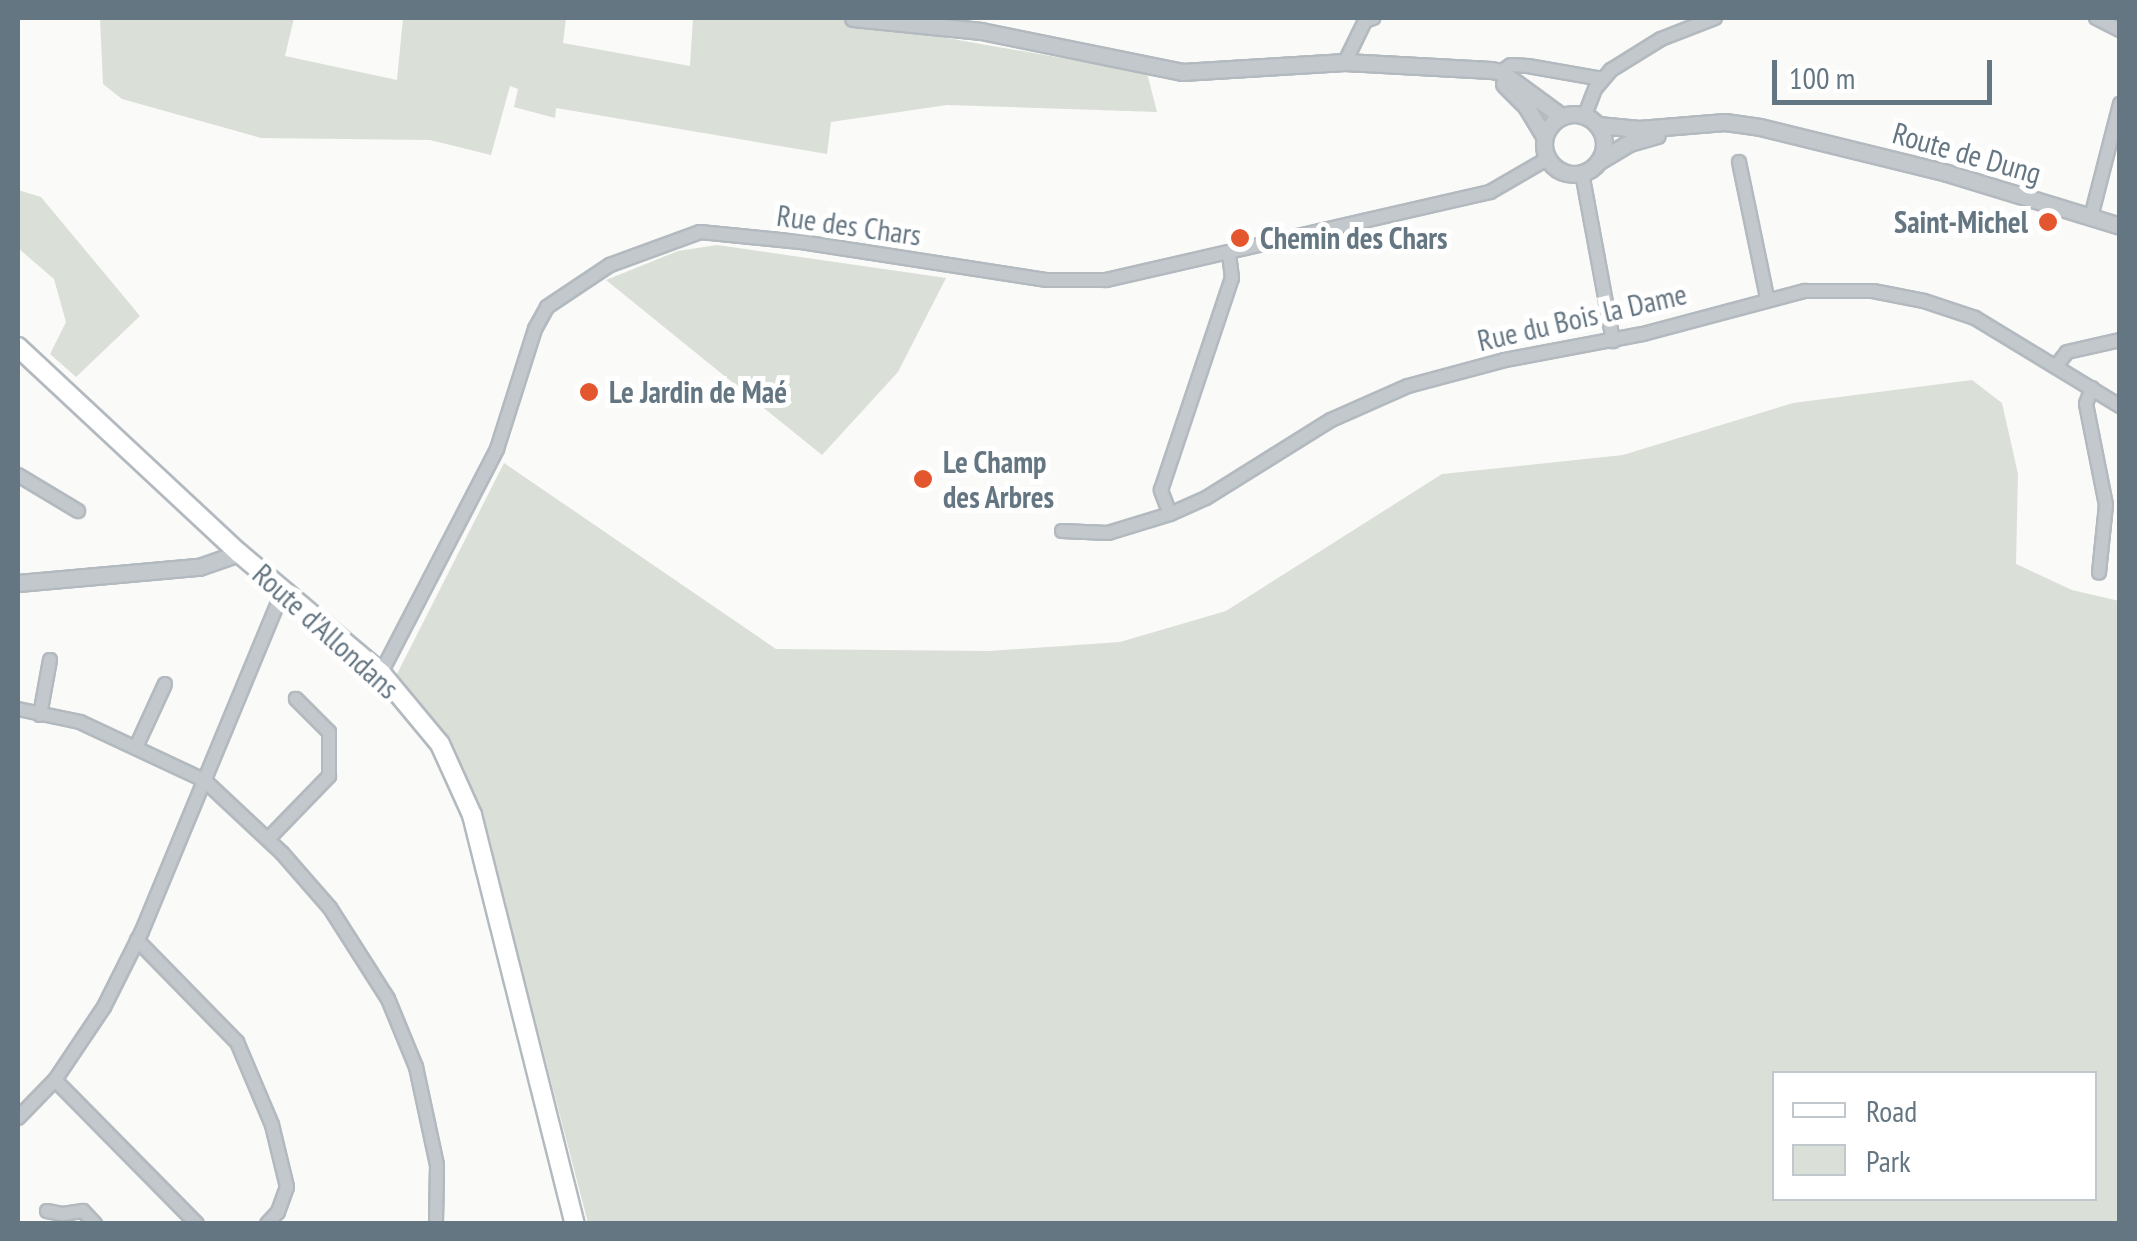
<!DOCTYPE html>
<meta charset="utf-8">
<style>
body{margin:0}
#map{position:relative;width:2137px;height:1241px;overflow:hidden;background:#fafaf8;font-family:"PT Sans Narrow",sans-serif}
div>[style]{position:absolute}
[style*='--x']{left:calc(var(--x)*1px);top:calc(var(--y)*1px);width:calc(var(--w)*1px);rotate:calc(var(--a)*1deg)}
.green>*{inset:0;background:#dadfd7}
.roads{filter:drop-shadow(2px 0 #b3babf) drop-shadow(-2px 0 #b3babf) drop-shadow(0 2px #b3babf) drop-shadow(0 -2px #b3babf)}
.minor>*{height:12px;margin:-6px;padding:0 6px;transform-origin:6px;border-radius:6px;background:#c3c8cc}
.tertiary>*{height:15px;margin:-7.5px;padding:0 7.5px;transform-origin:7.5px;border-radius:7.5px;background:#c3c8cc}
.tertiary>.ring{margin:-7.5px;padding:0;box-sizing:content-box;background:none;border:15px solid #c3c8cc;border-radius:50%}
.secondary>*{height:18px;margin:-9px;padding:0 9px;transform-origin:9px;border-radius:9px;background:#fff}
.dots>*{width:28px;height:28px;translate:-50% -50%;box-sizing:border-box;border:5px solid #fff;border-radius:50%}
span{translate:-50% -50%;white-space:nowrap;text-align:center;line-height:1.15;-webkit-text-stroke:10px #fff;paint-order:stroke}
.street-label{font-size:30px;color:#657683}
.poi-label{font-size:30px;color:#657683;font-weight:700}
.right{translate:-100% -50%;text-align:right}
.left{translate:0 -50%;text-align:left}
.frame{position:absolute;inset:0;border:20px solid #657683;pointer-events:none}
.legend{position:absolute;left:1772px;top:1071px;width:325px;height:130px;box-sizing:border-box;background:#fff;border:2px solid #c1c8cd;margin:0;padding:12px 18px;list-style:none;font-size:30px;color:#657683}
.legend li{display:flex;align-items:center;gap:20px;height:50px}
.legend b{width:50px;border:2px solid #c1c8cd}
.scale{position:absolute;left:1772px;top:60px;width:220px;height:45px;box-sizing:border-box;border:5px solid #657683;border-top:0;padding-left:12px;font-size:30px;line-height:35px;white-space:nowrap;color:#657683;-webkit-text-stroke:8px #fff;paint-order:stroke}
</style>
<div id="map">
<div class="green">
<i style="clip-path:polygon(100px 18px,294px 18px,285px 56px,397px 80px,403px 18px,566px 18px,563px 43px,690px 66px,693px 18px,922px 18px,924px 34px,1147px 73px,1157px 112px,947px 105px,831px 122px,827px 154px,556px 108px,555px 118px,514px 107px,518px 89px,510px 86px,491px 155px,430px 140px,261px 138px,122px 99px,103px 84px)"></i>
<i style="clip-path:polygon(18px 190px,41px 197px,140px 316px,76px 377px,50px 354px,66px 322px,54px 279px,18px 248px)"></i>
<i style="clip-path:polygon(717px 245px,946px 278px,898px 372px,822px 455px,606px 280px,678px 251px)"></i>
<i style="clip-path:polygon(evenodd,1972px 380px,2002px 403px,2018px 474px,2016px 564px,2072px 590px,2119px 601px,2119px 1223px,588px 1223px,478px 802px,454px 752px,396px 676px,504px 463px,776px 649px,989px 651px,1120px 642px,1226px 611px,1442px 474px,1623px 455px,1793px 403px,1972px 380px,1774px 1074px,2094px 1074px,2094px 1198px,1774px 1198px,1774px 1074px)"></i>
</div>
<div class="roads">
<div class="minor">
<i style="--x:2096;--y:18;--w:27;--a:27"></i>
<i style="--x:1345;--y:62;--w:46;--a:-64"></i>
<i style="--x:1365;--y:21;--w:9;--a:-21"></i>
<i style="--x:1501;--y:72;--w:12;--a:-35"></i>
<i style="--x:1511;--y:65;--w:17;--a:3"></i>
<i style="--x:1528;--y:66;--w:75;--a:10"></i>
<i style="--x:1585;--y:115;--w:28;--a:-69"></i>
<i style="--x:1595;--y:89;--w:25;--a:-50"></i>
<i style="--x:1611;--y:70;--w:59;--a:-31.8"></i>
<i style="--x:1661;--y:39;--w:58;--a:-21.3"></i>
<i style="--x:1739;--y:162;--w:138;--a:78.3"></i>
<i style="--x:1582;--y:173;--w:171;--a:79.5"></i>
<i style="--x:2091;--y:217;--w:117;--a:-75.6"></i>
<i style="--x:2057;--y:365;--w:16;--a:-52"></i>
<i style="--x:2067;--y:352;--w:54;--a:-12.8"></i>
<i style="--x:2092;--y:388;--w:17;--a:111"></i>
<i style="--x:2086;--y:404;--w:103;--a:78.8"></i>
<i style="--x:2106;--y:505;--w:68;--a:95.9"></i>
<i style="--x:18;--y:475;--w:70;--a:31"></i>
<i style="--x:1170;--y:514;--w:26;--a:-111"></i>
<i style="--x:1161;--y:490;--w:224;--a:-71.5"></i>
<i style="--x:1232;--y:278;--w:24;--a:-97"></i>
<i style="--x:1062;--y:531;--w:46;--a:2.5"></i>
<i style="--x:1108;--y:533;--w:65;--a:-17"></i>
<i style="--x:1170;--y:514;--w:39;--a:-24"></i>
<i style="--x:1206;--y:498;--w:147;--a:-32"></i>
<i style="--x:1331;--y:420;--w:84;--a:-23.8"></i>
<i style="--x:1408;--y:386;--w:100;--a:-15"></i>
<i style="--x:1505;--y:360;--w:140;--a:-10.7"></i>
<i style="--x:1643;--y:334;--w:168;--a:-14.9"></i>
<i style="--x:1805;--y:291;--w:68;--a:0"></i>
<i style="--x:1873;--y:291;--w:52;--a:11.1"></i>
<i style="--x:1924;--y:301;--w:54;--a:18.4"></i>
<i style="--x:1975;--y:318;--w:170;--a:31.3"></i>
<i style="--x:381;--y:673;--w:252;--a:-62.6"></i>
<i style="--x:497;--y:449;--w:126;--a:-72.4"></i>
<i style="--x:535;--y:329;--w:25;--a:-61"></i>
<i style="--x:547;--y:307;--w:76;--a:-33.7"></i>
<i style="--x:610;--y:265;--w:96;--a:-20.1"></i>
<i style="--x:700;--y:232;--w:101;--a:5.7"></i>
<i style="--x:801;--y:242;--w:249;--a:8.8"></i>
<i style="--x:1047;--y:280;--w:59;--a:0"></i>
<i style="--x:1106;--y:280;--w:394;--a:-12.9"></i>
<i style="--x:1490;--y:192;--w:66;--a:-30.1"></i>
<i style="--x:18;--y:709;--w:63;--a:11.8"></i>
<i style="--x:80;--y:722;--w:137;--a:25.1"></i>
<i style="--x:204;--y:780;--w:107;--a:43.1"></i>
<i style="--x:282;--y:853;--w:73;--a:48.9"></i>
<i style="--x:330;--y:908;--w:108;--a:57.5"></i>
<i style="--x:388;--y:999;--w:74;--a:67.6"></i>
<i style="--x:416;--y:1067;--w:100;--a:77.9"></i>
<i style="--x:437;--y:1165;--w:59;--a:91"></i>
<i style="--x:40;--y:715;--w:56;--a:-79.7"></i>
<i style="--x:137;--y:745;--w:67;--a:-65.3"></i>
<i style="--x:268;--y:839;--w:88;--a:-45.9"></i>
<i style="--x:329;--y:776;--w:44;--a:-90"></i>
<i style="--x:329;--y:732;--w:47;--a:-135"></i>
<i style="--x:137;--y:940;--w:143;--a:45.6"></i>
<i style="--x:237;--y:1042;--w:90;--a:67.1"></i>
<i style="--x:272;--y:1125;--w:64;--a:76.4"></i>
<i style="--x:287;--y:1187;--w:27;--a:110"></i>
<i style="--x:278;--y:1212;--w:16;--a:133"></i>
<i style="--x:55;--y:1080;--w:202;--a:45.4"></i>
<i style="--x:18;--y:1118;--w:53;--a:-45.8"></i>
<i style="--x:55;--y:1080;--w:88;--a:-56.1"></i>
<i style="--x:104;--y:1007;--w:85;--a:-63.4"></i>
<i style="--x:142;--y:931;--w:368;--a:-67.5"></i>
<i style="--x:47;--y:1211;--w:16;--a:11"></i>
<i style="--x:63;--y:1214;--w:20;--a:-9"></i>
<i style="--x:83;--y:1211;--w:18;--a:47"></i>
</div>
<div class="tertiary">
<i style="--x:853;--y:18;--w:129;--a:5.8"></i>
<i style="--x:981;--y:31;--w:205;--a:11.5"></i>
<i style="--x:1182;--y:72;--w:163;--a:-3.5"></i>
<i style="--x:1345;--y:62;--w:146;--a:3.1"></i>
<i style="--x:1491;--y:70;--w:10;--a:11"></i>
<i style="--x:1501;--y:72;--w:74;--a:36.3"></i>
<i style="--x:1504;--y:84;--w:31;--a:45"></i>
<i style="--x:1526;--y:106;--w:35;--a:59"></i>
<i class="ring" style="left:1544px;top:114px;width:45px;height:45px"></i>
<i style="--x:1598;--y:125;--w:41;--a:5.6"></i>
<i style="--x:1639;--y:129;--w:86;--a:-4.7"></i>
<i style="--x:1725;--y:122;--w:35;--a:8"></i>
<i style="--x:1760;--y:127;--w:193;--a:13.8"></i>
<i style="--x:1947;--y:173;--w:181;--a:17"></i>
<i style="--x:1599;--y:161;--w:35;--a:-31"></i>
<i style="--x:1629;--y:143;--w:29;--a:-16"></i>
<i style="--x:18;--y:583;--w:182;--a:-5.1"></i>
<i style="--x:199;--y:567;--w:42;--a:-19.3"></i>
</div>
<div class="secondary">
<i style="--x:18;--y:347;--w:302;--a:43"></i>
<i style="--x:239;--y:553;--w:186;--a:40.2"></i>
<i style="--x:381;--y:673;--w:92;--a:50.3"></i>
<i style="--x:440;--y:744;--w:78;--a:65.7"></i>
<i style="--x:472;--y:815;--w:422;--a:75.9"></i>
</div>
</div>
<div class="dots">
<i style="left:2048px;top:222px;background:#e4572e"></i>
<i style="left:1240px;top:238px;background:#e4572e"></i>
<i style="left:589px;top:392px;background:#e4572e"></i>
<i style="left:923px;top:479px;background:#e4572e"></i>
</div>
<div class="street-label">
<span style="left:1967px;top:153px;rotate:16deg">Route de Dung</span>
<span style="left:849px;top:225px;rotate:8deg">Rue des Chars</span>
<span style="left:1582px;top:317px;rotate:-13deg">Rue du Bois la Dame</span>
<span style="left:326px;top:631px;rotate:42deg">Route d'Allondans</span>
</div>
<div class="poi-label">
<span class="right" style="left:2028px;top:222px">Saint-Michel</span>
<span class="left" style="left:1260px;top:238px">Chemin des Chars</span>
<span class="left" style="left:609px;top:392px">Le Jardin de Maé</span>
<span class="left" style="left:943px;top:479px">Le Champ<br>des Arbres</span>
</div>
<div class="frame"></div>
<ul class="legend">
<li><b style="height:12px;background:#fff"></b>Road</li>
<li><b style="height:28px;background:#dadfd7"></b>Park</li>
</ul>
<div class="scale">100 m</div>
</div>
